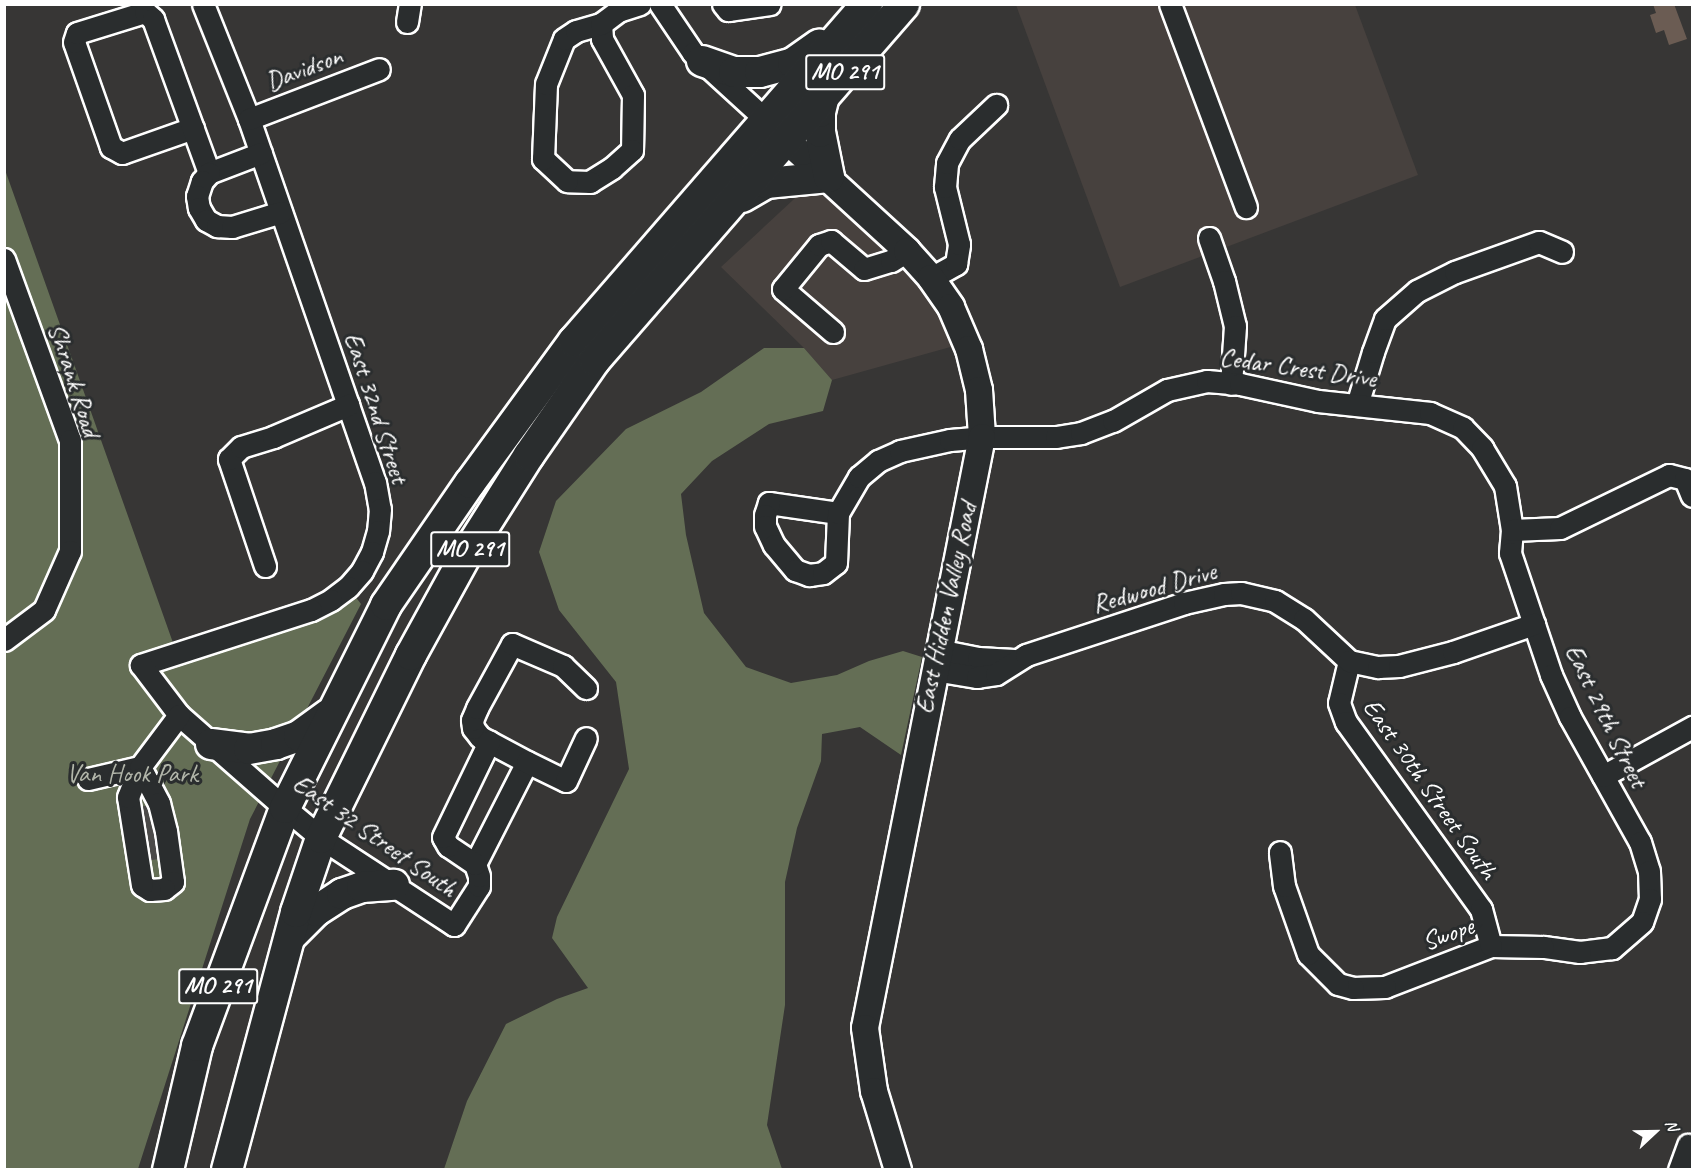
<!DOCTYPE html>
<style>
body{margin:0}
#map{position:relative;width:1697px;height:1174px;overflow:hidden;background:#373635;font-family:Caveat,sans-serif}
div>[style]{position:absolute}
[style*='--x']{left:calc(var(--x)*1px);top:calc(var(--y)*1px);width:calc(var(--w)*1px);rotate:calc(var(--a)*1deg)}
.built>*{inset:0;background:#47413e}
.green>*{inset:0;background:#646e55}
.building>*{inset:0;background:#6b5c53}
.minor-tunnel>*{height:21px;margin-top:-10.5px;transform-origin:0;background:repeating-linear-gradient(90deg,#4b4a49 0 21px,transparent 0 31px)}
.roads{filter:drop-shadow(2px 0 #fff) drop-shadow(-2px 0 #fff) drop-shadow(0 2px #fff) drop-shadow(0 -2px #fff)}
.minor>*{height:21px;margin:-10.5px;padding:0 10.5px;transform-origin:10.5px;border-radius:10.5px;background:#2a2d2e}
.major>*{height:26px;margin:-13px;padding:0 13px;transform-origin:13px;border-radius:13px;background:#2a2d2e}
.highway>*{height:30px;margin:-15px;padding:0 15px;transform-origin:15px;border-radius:15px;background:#2a2d2e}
span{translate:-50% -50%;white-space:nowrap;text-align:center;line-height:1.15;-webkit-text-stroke:6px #2a2d2e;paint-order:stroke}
.shield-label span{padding:2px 4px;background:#2a2d2e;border:2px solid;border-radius:4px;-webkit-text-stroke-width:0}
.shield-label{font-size:24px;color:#fff;font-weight:700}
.street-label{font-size:26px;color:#fff}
.park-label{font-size:26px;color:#b2b6aa}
.frame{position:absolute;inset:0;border:6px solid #fff;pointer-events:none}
.north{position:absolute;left:1625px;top:1102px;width:60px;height:60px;-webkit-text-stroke:4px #2a2d2e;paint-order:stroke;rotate:68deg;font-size:16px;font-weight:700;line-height:24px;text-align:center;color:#fff}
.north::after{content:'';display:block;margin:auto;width:21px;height:27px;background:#fff;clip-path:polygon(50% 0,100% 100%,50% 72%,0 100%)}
</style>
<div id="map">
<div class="built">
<i style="clip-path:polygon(1016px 5px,1355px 5px,1418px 175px,1120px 287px)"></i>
<i style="clip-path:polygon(807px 187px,834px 201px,909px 269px,944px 320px,954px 346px,832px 380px,804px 348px,721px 267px)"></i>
</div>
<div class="green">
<i style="clip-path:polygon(4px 167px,177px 654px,348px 587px,361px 604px,250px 819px,138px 1169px,5px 1169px)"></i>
<i style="clip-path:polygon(764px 348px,804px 348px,832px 380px,823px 411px,769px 424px,712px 461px,681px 494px,686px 535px,704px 613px,746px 667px,791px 683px,837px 675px,869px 661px,903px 651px,922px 657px,901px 755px,860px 727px,822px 734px,821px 761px,797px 828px,785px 882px,785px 1005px,767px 1125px,782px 1169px,444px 1169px,467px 1101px,506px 1024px,557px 999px,588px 988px,552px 938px,557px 917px,629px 769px,616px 682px,559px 610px,539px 552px,556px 501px,626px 429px,701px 392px)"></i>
</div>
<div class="building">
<i style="clip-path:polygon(1653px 4px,1674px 4px,1687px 39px,1669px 45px,1664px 30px,1656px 33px,1650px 15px,1656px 13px)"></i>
</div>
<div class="minor-tunnel">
<i style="--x:139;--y:817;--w:15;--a:-8"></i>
<i style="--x:142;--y:834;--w:14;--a:-8"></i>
<i style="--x:144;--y:850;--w:15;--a:-8"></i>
</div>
<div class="roads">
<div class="minor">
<i style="--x:203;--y:4;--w:124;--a:68.2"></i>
<i style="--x:249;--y:119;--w:384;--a:70.9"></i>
<i style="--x:375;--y:482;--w:27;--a:80"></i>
<i style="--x:380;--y:509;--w:22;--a:95"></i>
<i style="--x:378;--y:531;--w:22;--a:106"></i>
<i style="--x:372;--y:552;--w:21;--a:118"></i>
<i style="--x:362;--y:571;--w:21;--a:131"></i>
<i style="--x:348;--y:587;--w:21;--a:143"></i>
<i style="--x:331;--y:600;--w:22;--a:153"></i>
<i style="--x:311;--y:610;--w:179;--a:162.1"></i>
<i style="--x:141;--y:665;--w:63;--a:52.8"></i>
<i style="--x:179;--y:715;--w:141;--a:41.3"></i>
<i style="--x:285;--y:808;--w:47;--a:39.8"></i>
<i style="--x:321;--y:838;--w:159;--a:33.2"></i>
<i style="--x:454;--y:925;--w:46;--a:-57.3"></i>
<i style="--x:479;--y:886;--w:10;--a:-90"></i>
<i style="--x:479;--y:876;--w:13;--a:-108"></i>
<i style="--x:475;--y:864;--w:114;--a:-63"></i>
<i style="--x:527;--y:762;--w:53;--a:-152"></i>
<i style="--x:480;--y:737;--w:11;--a:-128"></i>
<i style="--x:473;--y:728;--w:8;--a:-97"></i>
<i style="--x:472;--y:720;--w:13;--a:-67"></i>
<i style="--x:477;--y:708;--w:73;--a:-61.3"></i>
<i style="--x:512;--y:644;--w:56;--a:23.3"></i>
<i style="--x:563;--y:666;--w:32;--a:44"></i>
<i style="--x:660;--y:4;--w:59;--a:56"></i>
<i style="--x:693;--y:53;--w:99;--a:42.5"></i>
<i style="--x:723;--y:4;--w:8;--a:50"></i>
<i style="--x:728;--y:10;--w:42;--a:-8.1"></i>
<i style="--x:1170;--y:4;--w:217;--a:69.5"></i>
<i style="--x:407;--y:22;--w:18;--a:-81"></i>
<i style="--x:601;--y:24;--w:15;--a:86"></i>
<i style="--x:602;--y:39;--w:64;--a:61"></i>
<i style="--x:633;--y:95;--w:55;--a:91"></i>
<i style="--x:632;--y:150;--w:27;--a:138"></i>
<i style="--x:612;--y:168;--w:26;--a:148"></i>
<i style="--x:590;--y:182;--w:23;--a:-178"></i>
<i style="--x:567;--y:181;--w:33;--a:-137"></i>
<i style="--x:543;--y:159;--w:75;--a:-87.7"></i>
<i style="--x:546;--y:84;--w:48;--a:-68.2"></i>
<i style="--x:564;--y:39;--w:14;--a:-34"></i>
<i style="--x:576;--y:31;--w:26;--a:-16"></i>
<i style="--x:601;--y:24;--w:21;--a:-37"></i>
<i style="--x:618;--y:11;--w:23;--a:-18"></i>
<i style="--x:249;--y:119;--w:139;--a:-21"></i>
<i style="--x:193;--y:128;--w:75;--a:160.6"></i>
<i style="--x:122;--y:153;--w:13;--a:-151"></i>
<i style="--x:111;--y:147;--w:111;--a:-109.4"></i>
<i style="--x:74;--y:42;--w:9;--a:-72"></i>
<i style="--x:77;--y:33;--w:71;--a:-17.2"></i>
<i style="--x:145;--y:12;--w:11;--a:41"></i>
<i style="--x:153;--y:19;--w:164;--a:70"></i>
<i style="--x:261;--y:153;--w:56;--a:159"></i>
<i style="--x:209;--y:173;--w:11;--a:131"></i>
<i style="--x:202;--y:181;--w:16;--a:108"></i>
<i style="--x:197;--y:196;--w:12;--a:81"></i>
<i style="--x:199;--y:208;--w:14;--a:60"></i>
<i style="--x:206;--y:220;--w:13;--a:29"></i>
<i style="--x:217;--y:226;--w:15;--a:4"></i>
<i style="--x:232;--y:227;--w:51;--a:-17"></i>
<i style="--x:1209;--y:238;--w:46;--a:70.8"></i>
<i style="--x:1224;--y:281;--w:46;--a:76.3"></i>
<i style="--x:1235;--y:326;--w:58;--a:93.9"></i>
<i style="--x:4;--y:259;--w:193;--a:70"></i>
<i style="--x:70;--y:440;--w:111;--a:90"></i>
<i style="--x:70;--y:551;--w:64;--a:113.8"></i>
<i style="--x:44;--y:610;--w:50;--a:143.1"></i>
<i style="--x:931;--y:278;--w:29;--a:-29"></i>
<i style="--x:956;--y:264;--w:20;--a:-81"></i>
<i style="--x:959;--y:244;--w:59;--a:-103.8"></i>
<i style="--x:945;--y:187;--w:24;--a:-85"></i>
<i style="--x:947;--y:163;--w:27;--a:-62"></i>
<i style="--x:960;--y:139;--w:50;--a:-43.4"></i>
<i style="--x:833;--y:332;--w:66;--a:-139.3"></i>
<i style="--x:783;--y:289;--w:57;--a:-50.7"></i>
<i style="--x:819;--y:245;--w:13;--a:-18"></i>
<i style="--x:831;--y:241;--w:43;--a:40.3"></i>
<i style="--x:864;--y:269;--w:28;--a:-17"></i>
<i style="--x:891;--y:261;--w:19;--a:-32"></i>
<i style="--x:1357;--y:405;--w:55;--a:-73.2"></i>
<i style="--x:1373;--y:352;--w:35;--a:-70"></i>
<i style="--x:1385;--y:319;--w:43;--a:-41.2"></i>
<i style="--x:1417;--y:291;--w:42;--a:-26.6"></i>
<i style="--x:1455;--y:272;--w:89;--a:-19.7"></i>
<i style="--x:1539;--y:242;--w:25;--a:23"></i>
<i style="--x:838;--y:513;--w:70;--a:-171.8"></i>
<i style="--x:769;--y:503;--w:13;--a:108"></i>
<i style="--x:765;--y:515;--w:11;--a:90"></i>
<i style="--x:765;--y:526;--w:21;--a:65"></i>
<i style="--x:774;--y:545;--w:33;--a:50"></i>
<i style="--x:795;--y:570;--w:15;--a:20"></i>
<i style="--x:809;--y:575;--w:14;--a:-8"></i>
<i style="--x:823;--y:573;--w:16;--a:-38"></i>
<i style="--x:836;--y:563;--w:50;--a:-87.7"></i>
<i style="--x:838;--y:513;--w:42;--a:-59.7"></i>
<i style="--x:859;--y:477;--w:25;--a:-40"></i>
<i style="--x:878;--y:461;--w:24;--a:-24"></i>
<i style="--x:900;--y:451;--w:51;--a:-12.4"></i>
<i style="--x:950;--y:440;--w:32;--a:-5"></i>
<i style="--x:982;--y:437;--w:74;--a:0"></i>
<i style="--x:1056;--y:437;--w:25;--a:-9"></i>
<i style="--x:1081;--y:433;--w:34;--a:-21"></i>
<i style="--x:1113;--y:421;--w:62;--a:-29.9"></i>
<i style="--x:1167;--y:390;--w:41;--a:-12.7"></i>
<i style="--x:1207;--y:381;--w:33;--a:5"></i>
<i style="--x:1240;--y:384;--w:80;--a:12.3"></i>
<i style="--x:1318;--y:401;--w:113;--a:6.1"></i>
<i style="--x:1430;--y:413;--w:36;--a:24"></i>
<i style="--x:1463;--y:428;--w:28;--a:46"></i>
<i style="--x:1482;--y:448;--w:44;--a:58.8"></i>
<i style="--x:1505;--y:486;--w:45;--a:81"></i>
<i style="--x:1512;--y:530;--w:23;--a:95"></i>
<i style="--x:1510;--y:553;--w:129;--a:71.4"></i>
<i style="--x:1551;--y:675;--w:46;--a:65.7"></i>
<i style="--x:1570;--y:717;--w:143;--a:60.8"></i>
<i style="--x:1640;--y:842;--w:30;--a:73"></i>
<i style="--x:1649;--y:871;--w:28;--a:88"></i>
<i style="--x:1650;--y:899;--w:24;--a:109"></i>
<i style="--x:1642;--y:922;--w:40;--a:139"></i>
<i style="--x:1612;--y:948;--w:32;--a:173"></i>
<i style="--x:1580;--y:952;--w:37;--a:-172"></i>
<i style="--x:1543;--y:947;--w:52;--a:-178.9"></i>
<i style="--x:1491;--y:946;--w:114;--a:158.9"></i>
<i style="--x:1385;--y:987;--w:32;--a:178"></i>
<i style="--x:1353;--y:988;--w:16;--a:-165"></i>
<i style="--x:1338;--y:984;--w:42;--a:-135"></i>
<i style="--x:1308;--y:954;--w:72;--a:-109.4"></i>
<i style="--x:1284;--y:886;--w:34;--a:-97"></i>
<i style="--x:1512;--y:530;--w:48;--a:-2.4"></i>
<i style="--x:1560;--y:528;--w:121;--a:-25.9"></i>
<i style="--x:1669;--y:475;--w:16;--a:14"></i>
<i style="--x:1685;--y:479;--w:18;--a:68"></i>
<i style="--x:265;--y:566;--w:113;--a:-108.6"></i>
<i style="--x:229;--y:459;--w:17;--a:-45"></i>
<i style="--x:241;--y:447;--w:34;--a:-17"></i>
<i style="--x:273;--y:437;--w:82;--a:-23.1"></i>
<i style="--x:938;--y:650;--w:41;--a:11.3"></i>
<i style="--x:978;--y:658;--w:36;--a:3"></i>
<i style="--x:1349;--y:661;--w:43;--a:103.4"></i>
<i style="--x:1339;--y:703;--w:20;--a:70"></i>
<i style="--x:1346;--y:722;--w:231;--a:54.2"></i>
<i style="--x:1481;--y:909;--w:38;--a:75"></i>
<i style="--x:934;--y:670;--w:44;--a:9.2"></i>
<i style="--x:977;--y:677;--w:19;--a:-9"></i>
<i style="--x:996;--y:674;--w:36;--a:-32"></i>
<i style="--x:1026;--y:655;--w:166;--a:-18.2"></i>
<i style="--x:1184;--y:603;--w:41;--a:-12.7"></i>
<i style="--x:1224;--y:594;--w:17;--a:-3"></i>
<i style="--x:1241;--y:593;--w:35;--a:13"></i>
<i style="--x:1275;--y:601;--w:34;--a:32"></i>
<i style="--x:1304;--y:619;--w:62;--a:43"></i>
<i style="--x:1349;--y:661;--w:30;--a:12"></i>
<i style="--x:1378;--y:667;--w:21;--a:-3"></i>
<i style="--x:1399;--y:666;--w:56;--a:-14.5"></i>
<i style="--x:1453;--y:652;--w:86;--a:-19.1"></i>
<i style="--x:527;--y:762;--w:43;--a:26"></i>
<i style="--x:566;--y:781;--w:47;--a:-65.1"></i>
<i style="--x:1603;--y:776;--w:102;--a:-28.8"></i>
<i style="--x:88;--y:779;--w:53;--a:-13"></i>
<i style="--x:140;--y:767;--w:41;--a:62.2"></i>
<i style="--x:159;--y:803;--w:29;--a:76"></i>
<i style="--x:166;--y:831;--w:51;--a:82.2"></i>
<i style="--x:173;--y:882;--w:11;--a:142"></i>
<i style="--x:164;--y:889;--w:14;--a:176"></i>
<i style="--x:150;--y:890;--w:9;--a:-148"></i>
<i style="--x:142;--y:885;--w:89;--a:-99"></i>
<i style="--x:128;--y:797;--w:32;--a:-68"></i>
<i style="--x:140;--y:767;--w:65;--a:-53.1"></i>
<i style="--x:475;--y:864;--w:32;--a:-146"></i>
<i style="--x:448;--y:846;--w:10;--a:-119"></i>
<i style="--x:443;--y:837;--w:106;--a:-64.2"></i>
<i style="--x:1679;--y:1170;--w:27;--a:-70"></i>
</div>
<div class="major">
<i style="--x:773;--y:128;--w:182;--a:42.5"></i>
<i style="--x:907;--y:251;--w:36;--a:48"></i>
<i style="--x:931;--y:278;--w:35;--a:55"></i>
<i style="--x:951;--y:307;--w:46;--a:66.8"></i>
<i style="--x:969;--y:349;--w:42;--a:76.3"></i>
<i style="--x:979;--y:390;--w:47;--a:86.3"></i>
<i style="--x:982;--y:437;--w:602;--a:101.2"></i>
<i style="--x:865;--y:1028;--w:64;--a:81.9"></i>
<i style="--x:874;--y:1091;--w:83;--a:73.1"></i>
</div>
<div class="highway">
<i style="--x:702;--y:61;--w:34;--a:19"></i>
<i style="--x:734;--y:72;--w:26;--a:0"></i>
<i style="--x:760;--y:72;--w:34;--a:-15"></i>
<i style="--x:793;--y:63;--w:32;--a:-35"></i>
<i style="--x:742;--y:197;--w:28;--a:-30"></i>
<i style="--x:766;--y:183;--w:63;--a:-5.4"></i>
<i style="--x:829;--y:177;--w:46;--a:-101.3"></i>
<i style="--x:820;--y:132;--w:20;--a:-90"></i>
<i style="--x:820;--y:112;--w:16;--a:-76"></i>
<i style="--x:211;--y:744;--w:38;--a:7"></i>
<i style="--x:249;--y:749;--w:27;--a:-10"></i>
<i style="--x:276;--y:744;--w:24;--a:-19"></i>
<i style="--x:299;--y:736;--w:37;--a:-36"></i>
<i style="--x:291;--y:936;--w:35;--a:-45"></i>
<i style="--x:316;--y:911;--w:31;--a:-33"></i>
<i style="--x:342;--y:894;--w:21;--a:-19"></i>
<i style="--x:362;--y:887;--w:32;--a:-4"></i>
<i style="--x:168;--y:1170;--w:127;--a:-76.8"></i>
<i style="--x:197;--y:1046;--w:254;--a:-69.7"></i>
<i style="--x:285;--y:808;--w:227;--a:-63.5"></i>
<i style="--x:386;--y:605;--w:148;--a:-55.5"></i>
<i style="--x:470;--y:483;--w:176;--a:-53.8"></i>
<i style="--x:574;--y:341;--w:447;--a:-49"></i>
<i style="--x:227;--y:1170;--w:267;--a:-75"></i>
<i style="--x:296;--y:912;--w:78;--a:-71.3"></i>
<i style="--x:321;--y:838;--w:204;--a:-63.8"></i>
<i style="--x:411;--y:655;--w:116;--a:-61.2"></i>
<i style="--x:467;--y:553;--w:116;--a:-57.7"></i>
<i style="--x:529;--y:455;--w:116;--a:-55.2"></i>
<i style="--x:595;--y:360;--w:471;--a:-49"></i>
</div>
</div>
<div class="shield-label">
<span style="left:845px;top:72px">MO 291</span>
<span style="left:470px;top:549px">MO 291</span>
<span style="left:218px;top:986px">MO 291</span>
</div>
<div class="street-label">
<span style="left:304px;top:69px;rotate:-21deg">Davidson</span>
<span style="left:1298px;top:368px;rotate:8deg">Cedar Crest Drive</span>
<span style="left:74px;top:380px;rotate:72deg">Shrank Road</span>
<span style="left:376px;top:408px;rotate:72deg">East 32nd Street</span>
<span style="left:1154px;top:588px;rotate:-16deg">Redwood Drive</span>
<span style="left:946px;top:608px;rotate:-78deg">East Hidden Valley Road</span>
<span style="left:1606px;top:716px;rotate:64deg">East 29th Street</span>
<span style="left:1430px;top:789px;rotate:55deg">East 30th Street South</span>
<span style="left:375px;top:836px;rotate:35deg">East 32 Street South</span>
<span style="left:1448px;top:934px;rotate:-20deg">Swope</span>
</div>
<div class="park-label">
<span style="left:132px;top:774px">Van Hook Park</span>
</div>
<div class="frame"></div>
<div class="north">N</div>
</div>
